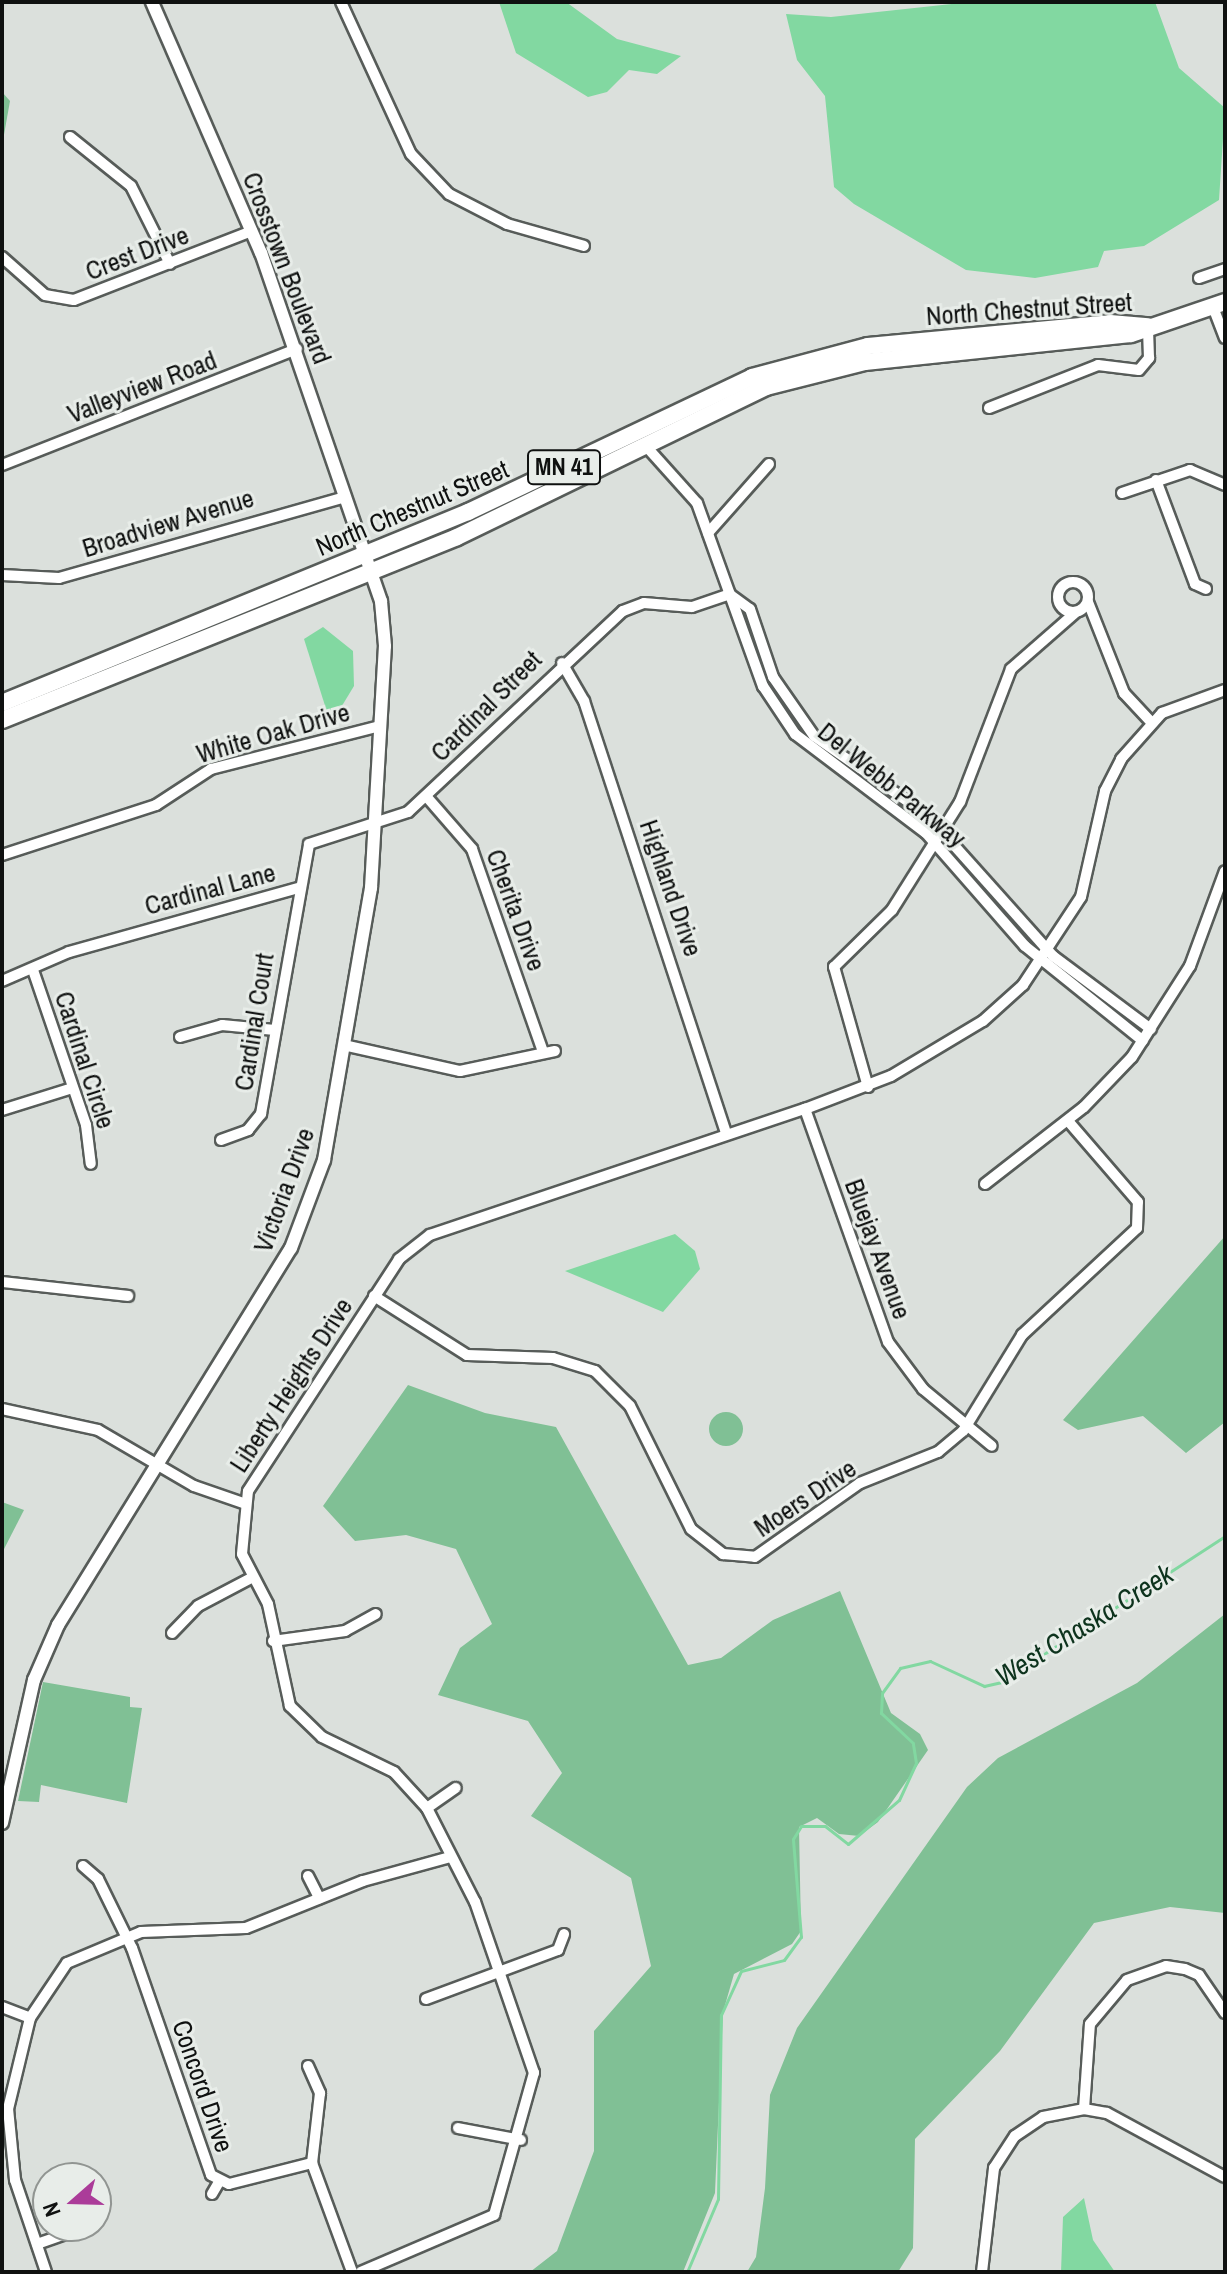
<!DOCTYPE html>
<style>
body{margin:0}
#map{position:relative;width:1227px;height:2274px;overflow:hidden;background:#dbe0dc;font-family:"Archivo Narrow",sans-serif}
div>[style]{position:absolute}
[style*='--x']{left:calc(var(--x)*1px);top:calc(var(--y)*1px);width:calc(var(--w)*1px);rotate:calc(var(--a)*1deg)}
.green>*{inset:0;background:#80c095}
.round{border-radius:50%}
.water>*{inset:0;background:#82d8a1}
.stream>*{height:3px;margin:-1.5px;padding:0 1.5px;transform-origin:1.5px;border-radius:1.5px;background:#82d8a1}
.roads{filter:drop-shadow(2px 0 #575c59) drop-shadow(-2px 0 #575c59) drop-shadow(0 2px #575c59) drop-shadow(0 -2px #575c59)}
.minor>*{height:10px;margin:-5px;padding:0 5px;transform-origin:5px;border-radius:5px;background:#fff}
.minor>.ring{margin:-5px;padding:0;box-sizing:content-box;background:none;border:10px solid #fff;border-radius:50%}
.tertiary>*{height:12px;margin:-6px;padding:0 6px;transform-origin:6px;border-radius:6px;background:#fff}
.primary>*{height:16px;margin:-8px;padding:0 8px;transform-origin:8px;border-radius:8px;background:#fff}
span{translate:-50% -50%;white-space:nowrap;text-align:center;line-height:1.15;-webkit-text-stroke:6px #e8ede9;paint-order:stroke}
.shield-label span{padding:2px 6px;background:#e8ede9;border:2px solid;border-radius:6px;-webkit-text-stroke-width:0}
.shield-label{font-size:24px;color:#0f1110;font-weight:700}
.street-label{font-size:26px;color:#0f1110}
.water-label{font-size:28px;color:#0d331d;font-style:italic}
.frame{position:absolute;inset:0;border:4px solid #0f1110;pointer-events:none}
.north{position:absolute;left:32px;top:2162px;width:80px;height:80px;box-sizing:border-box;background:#e8ede9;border:2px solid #919592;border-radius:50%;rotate:250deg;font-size:22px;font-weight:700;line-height:32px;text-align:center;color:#0f1110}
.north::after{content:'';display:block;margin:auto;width:28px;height:36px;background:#ab3c99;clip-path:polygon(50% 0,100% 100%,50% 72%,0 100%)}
</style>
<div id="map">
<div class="green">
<i style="clip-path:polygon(2px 92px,10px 101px,2px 146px)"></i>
<i style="clip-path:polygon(1225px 1236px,1225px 1422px,1186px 1453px,1143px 1416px,1078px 1430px,1063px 1420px)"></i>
<i style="clip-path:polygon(408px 1385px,485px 1413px,556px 1427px,688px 1665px,721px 1658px,773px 1620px,840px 1591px,891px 1713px,920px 1734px,928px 1750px,878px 1822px,859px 1836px,839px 1834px,817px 1818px,799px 1827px,801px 1931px,792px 1944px,734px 1974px,723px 2012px,715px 2193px,683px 2272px,530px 2272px,557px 2251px,594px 2151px,594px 2031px,651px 1966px,631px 1878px,531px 1816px,562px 1773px,528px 1721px,438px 1695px,460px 1648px,492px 1624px,456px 1549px,406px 1535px,355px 1541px,323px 1506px)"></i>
<i class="round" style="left:709px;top:1412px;width:34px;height:34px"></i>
<i style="clip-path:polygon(2px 1502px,24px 1510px,2px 1553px)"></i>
<i style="clip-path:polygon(1225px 1614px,1225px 1913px,1170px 1907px,1094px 1923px,1000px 2051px,915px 2139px,913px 2248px,898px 2272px,747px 2272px,756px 2257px,765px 2188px,770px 2095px,797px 2028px,967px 1787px,998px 1758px,1137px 1683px)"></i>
<i style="clip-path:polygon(43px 1682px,130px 1697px,130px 1707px,142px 1708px,127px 1803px,41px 1785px,39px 1802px,18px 1801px)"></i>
</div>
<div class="water">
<i style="clip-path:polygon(499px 2px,566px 2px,617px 39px,681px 56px,657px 74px,629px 70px,607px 92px,588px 97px,516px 53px)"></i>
<i style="clip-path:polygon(970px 2px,1155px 2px,1179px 68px,1225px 108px,1219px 200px,1144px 246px,1104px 251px,1098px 267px,1035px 278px,966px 270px,854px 204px,834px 187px,825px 96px,797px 60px,786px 14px,831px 17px)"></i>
<i style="clip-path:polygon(323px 627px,353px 651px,354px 686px,337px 714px,327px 712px,304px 639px)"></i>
<i style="clip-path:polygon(675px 1234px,695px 1251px,700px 1269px,663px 1312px,565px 1271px)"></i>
<i style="clip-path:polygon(1084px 2198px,1093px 2240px,1115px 2272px,1061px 2272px,1063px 2217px)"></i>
</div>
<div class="stream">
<i style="--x:687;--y:2272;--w:79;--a:-67"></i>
<i style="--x:718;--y:2199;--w:184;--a:-89.1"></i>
<i style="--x:721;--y:2015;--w:48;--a:-65.6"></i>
<i style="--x:741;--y:1971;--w:44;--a:-14.3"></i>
<i style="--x:784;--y:1960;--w:29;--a:-54"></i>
<i style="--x:801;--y:1937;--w:98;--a:-94.7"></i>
<i style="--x:793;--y:1839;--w:15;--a:-58"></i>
<i style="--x:801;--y:1826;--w:24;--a:0"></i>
<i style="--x:825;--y:1826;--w:29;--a:38"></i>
<i style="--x:848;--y:1844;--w:67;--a:-40.8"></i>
<i style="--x:899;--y:1800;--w:41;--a:-65.3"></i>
<i style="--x:916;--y:1763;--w:20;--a:-99"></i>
<i style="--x:913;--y:1743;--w:44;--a:-136.8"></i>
<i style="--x:881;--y:1713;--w:20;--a:-87"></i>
<i style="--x:882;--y:1693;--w:31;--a:-54"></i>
<i style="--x:900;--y:1668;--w:31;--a:-13"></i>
<i style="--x:930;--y:1661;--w:60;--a:24.8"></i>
<i style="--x:984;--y:1686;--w:17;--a:-13"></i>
<i style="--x:1001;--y:1682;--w:267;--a:-33.1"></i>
</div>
<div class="roads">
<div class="minor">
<i style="--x:341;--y:2;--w:167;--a:65.3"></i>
<i style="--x:411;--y:154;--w:55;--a:46.5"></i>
<i style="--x:449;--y:194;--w:65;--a:27.3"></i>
<i style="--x:507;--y:224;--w:80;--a:15.9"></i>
<i style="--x:70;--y:137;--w:78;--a:38.8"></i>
<i style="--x:131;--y:186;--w:87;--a:63.4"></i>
<i style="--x:2;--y:257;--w:57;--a:41.5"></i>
<i style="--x:45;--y:295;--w:29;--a:10"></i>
<i style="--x:74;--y:300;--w:191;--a:-21.2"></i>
<i style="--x:1199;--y:278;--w:28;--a:-19"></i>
<i style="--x:1213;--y:307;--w:33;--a:69"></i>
<i style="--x:989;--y:408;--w:117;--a:-21.5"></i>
<i style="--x:1098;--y:365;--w:41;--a:7"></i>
<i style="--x:1139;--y:370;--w:16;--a:-50"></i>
<i style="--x:1149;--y:358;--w:32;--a:-92"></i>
<i style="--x:644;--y:444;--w:79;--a:48.1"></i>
<i style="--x:697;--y:503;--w:195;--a:70.2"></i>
<i style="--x:763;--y:686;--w:58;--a:56.3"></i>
<i style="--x:795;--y:734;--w:164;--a:37.1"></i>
<i style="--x:926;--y:833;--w:150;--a:48.8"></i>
<i style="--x:1025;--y:946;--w:151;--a:38.8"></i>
<i style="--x:2;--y:465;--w:317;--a:-21.5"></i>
<i style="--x:1156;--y:480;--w:111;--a:69.4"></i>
<i style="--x:1195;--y:584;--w:12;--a:24"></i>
<i style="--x:1122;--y:493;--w:72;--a:-18.7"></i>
<i style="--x:1190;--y:470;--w:38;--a:23"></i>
<i style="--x:708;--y:533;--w:92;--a:-48.5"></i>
<i style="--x:2;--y:575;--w:57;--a:3"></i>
<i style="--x:59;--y:578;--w:298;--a:-15.8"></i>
<i class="ring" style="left:1058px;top:582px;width:20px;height:20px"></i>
<i style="--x:732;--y:596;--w:22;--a:36"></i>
<i style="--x:750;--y:609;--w:72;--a:71.3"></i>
<i style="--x:773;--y:677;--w:72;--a:55.2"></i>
<i style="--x:814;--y:736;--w:136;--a:34.9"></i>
<i style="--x:926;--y:814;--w:191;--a:48.2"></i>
<i style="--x:1053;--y:956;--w:122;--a:36.7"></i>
<i style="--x:1088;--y:602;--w:98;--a:68.4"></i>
<i style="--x:1124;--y:693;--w:40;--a:47"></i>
<i style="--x:562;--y:663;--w:44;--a:59.9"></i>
<i style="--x:584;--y:701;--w:454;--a:71.8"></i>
<i style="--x:426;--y:796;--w:70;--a:49"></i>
<i style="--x:472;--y:849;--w:215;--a:70.7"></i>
<i style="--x:2;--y:855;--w:162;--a:-18"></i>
<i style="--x:156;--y:805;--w:66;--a:-33.2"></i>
<i style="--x:211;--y:769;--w:174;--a:-14.3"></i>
<i style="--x:33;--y:970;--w:164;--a:71.1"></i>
<i style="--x:86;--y:1125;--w:39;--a:83"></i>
<i style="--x:2;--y:981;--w:73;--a:-23.4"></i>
<i style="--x:69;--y:952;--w:238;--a:-15.6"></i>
<i style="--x:180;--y:1037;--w:44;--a:-15.9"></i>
<i style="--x:222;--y:1025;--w:53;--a:5.4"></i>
<i style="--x:348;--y:1046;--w:115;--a:12.6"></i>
<i style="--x:460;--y:1071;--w:97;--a:-11.9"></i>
<i style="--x:868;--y:1087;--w:125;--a:-105.8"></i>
<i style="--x:834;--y:967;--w:81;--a:-44.5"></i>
<i style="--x:892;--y:910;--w:128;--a:-57.8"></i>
<i style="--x:960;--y:802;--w:142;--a:-69"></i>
<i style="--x:1011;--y:669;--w:85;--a:-41.2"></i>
<i style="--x:805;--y:1109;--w:92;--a:-21"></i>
<i style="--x:891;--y:1076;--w:107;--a:-30.9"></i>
<i style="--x:983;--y:1021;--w:54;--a:-42"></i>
<i style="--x:1023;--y:985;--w:105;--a:-56.6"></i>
<i style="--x:1081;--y:897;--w:109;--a:-77.2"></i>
<i style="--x:1105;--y:791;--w:36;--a:-63"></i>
<i style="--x:1121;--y:759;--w:62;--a:-48.3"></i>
<i style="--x:1162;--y:713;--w:67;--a:-20.1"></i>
<i style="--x:2;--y:1110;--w:73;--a:-17.4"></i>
<i style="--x:221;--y:1140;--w:29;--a:-20"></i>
<i style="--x:248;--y:1130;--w:21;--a:-51"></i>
<i style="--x:261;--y:1114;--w:274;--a:-79.9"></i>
<i style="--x:309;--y:844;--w:104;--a:-17.9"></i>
<i style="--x:408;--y:812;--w:294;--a:-43.1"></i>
<i style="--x:623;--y:611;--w:22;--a:-21"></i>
<i style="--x:644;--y:603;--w:48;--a:4.8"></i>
<i style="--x:692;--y:607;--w:40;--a:-18.9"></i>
<i style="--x:985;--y:1184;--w:125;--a:-37.9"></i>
<i style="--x:1084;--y:1107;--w:69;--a:-46.2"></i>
<i style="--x:1132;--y:1057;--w:108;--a:-57.5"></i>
<i style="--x:1190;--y:966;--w:101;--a:-69.8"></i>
<i style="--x:2;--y:1282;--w:127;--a:6.3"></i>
<i style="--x:374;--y:1296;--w:110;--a:32.4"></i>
<i style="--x:467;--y:1355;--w:86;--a:2"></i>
<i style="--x:553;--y:1358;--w:44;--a:17.2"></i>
<i style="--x:595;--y:1371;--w:49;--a:45"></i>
<i style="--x:630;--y:1406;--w:137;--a:63.6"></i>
<i style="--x:691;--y:1529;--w:41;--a:38"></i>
<i style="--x:723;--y:1554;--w:32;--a:5"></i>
<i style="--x:755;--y:1557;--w:128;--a:-35.2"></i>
<i style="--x:860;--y:1483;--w:84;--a:-21.7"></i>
<i style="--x:938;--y:1452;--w:33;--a:-40"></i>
<i style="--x:963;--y:1431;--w:113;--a:-58.4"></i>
<i style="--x:1022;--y:1335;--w:157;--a:-42.9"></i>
<i style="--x:1137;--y:1228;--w:26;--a:-88"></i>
<i style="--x:1138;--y:1202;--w:107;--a:-130.8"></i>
<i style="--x:2;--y:1409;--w:98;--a:12.3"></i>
<i style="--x:98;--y:1430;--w:111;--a:30.3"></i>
<i style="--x:194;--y:1486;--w:52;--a:19.1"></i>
<i style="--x:172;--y:1633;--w:37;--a:-46"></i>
<i style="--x:198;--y:1606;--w:62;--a:-27.8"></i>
<i style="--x:273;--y:1641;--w:73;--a:-7.9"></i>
<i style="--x:345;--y:1631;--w:35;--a:-29"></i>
<i style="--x:427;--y:1808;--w:35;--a:-35"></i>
<i style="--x:83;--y:1866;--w:20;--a:41"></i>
<i style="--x:98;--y:1879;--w:77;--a:63.8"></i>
<i style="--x:132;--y:1948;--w:240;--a:70.8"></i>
<i style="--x:211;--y:2175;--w:20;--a:27"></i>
<i style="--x:229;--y:2184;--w:86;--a:-14.2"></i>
<i style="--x:308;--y:1876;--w:25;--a:63"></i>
<i style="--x:426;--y:1999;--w:141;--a:-20.4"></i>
<i style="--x:558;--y:1950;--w:17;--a:-69"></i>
<i style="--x:2;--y:2007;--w:30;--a:21"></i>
<i style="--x:308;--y:2066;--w:30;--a:66"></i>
<i style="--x:320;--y:2093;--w:70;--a:96.5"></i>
<i style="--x:1084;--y:2109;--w:85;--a:-86"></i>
<i style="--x:1090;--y:2024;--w:57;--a:-49.9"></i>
<i style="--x:1127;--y:1980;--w:41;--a:-19.7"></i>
<i style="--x:1166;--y:1966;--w:19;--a:9"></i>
<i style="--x:1185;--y:1969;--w:15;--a:23"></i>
<i style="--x:1199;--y:1975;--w:46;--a:55.6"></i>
<i style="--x:458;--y:2128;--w:64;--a:10.8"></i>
<i style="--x:312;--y:2163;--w:116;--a:69.8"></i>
<i style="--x:212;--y:2194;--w:14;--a:-60"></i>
<i style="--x:37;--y:2244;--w:49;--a:-19.2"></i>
<i style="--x:46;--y:2272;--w:97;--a:-108.6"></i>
<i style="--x:15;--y:2180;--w:71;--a:-95.6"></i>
<i style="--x:8;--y:2109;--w:94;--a:-76.4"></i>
<i style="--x:30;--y:2018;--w:66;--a:-56.1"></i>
<i style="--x:67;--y:1963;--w:80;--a:-22.7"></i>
<i style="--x:141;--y:1932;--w:105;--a:-2.2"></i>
<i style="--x:246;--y:1928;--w:126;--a:-21.9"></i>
<i style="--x:363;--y:1881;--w:90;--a:-15.4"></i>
<i style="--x:361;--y:2272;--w:145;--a:-23.2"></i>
<i style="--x:494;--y:2215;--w:148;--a:-74.3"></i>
<i style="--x:534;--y:2073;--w:181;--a:-109"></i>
<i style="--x:475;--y:1902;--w:106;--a:-117.1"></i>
<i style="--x:427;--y:1808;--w:49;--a:-132.5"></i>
<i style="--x:394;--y:1772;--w:80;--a:-154.1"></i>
<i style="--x:322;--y:1737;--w:45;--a:-135.9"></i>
<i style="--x:290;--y:1706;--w:104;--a:-102.2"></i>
<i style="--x:268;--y:1604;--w:56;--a:-117.5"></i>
<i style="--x:242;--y:1554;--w:63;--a:-84.6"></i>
<i style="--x:248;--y:1491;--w:277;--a:-56.9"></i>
<i style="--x:399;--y:1259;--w:39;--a:-38"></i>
<i style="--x:430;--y:1235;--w:396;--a:-18.6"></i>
<i style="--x:805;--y:1109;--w:247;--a:70.4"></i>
<i style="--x:888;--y:1342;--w:59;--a:53.3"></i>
<i style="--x:923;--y:1389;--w:89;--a:39.6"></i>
<i style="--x:982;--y:2272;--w:105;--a:-83.4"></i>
<i style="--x:994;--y:2168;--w:38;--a:-57"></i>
<i style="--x:1015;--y:2136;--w:34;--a:-34"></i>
<i style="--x:1043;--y:2117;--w:42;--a:-11"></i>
<i style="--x:1084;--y:2109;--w:23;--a:10"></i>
<i style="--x:1107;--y:2113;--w:134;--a:28.5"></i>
</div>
<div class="tertiary">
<i style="--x:2;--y:1823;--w:147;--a:-77.4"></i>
<i style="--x:34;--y:1680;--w:60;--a:-66.4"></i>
<i style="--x:58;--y:1625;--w:443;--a:-58.3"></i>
<i style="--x:291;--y:1248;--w:94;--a:-69.4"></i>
<i style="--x:324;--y:1160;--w:276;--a:-80.2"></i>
<i style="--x:371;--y:888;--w:242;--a:-86.7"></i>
<i style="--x:385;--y:646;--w:45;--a:-95.1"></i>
<i style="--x:381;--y:601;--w:368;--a:-109"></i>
<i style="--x:261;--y:253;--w:274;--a:-113.5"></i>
</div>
<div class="primary">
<i style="--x:2;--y:703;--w:504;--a:-22.29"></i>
<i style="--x:468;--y:512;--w:314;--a:-25.4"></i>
<i style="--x:752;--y:377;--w:120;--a:-15"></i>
<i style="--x:868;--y:346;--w:243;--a:-5.4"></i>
<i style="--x:1110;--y:323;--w:38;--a:5"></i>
<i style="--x:2;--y:720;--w:490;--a:-21.9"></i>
<i style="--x:457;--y:537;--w:343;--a:-25.9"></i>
<i style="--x:766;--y:387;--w:102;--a:-14.2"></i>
<i style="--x:865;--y:362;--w:267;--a:-6"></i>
<i style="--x:1131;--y:334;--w:99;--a:-18.8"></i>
</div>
</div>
<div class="shield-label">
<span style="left:564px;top:467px">MN 41</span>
</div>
<div class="street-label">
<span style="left:137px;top:253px;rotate:-21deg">Crest Drive</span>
<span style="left:287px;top:268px;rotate:69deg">Crosstown Boulevard</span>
<span style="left:1029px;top:309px;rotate:-4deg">North Chestnut Street</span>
<span style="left:142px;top:387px;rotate:-21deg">Valleyview Road</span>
<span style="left:412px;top:508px;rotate:-23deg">North Chestnut Street</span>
<span style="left:168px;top:523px;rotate:-17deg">Broadview Avenue</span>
<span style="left:486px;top:706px;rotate:-45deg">Cardinal Street</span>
<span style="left:273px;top:733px;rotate:-16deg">White Oak Drive</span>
<span style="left:892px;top:785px;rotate:39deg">Del Webb Parkway</span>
<span style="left:671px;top:888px;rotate:71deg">Highland Drive</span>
<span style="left:210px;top:889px;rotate:-15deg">Cardinal Lane</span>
<span style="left:516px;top:910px;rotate:70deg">Cherita Drive</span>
<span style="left:254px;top:1022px;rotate:-81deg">Cardinal Court</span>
<span style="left:85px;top:1060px;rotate:72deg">Cardinal Circle</span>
<span style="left:284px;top:1190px;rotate:-70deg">Victoria Drive</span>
<span style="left:878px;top:1249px;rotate:70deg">Bluejay Avenue</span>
<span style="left:291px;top:1385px;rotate:-57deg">Liberty Heights Drive</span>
<span style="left:805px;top:1498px;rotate:-34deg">Moers Drive</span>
<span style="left:203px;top:2086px;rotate:71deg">Concord Drive</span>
</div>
<div class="water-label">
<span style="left:1084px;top:1625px;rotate:-32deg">West Chaska Creek</span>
</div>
<div class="frame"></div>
<div class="north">N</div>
</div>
